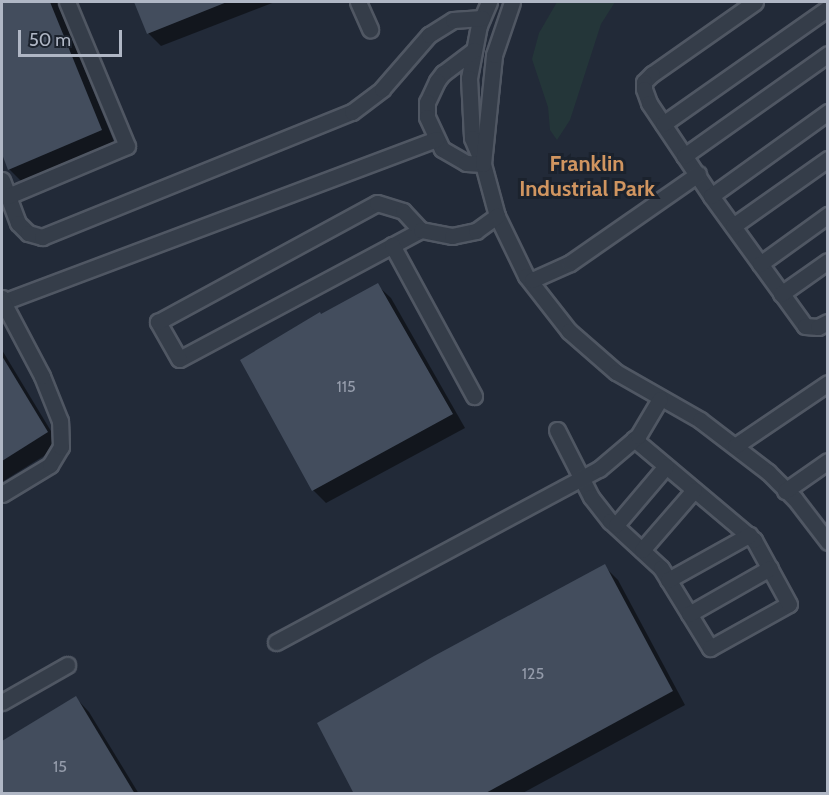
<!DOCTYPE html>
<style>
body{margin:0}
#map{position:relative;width:829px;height:795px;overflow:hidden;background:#222a38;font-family:Cabin,sans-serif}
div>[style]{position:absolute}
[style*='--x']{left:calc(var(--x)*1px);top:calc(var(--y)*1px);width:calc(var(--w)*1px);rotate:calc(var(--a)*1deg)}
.green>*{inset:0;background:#243639}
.shadow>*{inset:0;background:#0007}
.building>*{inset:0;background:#434d5d}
.roads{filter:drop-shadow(2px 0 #505763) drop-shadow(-2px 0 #505763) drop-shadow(0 2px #505763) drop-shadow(0 -2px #505763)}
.minor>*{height:15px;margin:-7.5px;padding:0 7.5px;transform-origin:7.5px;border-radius:7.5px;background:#353d49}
span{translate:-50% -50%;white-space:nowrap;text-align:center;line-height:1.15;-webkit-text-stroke:6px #1b222d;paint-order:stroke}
.number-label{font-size:16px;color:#959cab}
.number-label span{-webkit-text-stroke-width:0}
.quarter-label{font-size:22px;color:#d09560;font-weight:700}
.frame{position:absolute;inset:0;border:3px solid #b0b7c5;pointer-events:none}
.scale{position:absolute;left:18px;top:30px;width:104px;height:27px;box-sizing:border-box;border:3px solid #b0b7c5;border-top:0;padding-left:8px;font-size:18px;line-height:21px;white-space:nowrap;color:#b0b7c5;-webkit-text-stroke:4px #1b222d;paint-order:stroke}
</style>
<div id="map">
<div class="green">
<i style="clip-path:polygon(557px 2px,615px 2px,601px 24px,570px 120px,557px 140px,550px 130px,548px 107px,532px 59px,539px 33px)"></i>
</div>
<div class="shadow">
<i style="clip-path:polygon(2px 2px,57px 2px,115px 144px,22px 182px,9px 169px,2px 149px)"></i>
<i style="clip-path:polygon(136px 2px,275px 2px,161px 46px,148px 33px)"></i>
<i style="clip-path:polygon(377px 285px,391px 298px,465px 428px,326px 503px,313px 490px,321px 316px)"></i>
<i style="clip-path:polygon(2px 350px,60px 446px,2px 482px)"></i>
<i style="clip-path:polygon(604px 566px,618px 580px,685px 705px,521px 794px,356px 794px)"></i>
<i style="clip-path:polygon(76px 698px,89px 712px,139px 794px,2px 794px,2px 743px)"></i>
</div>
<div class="building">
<i style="clip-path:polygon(2px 2px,50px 2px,102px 130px,8px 170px,2px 154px)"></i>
<i style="clip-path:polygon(134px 2px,227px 2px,147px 34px)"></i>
<i style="clip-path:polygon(378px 283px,453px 414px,312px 491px,240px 360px,320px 312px,321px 314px)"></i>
<i style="clip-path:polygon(2px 356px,48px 432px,2px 461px)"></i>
<i style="clip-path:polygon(605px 564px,673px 691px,484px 794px,354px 794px,317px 723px,434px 656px)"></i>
<i style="clip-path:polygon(76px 696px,135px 794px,2px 794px,2px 741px)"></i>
</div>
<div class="roads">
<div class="minor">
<i style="--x:358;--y:2;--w:30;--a:66"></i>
<i style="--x:489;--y:2;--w:25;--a:113"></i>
<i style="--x:479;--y:25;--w:54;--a:100.7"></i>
<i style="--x:469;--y:78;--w:60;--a:87.1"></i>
<i style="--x:472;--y:138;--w:28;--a:67"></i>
<i style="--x:483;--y:164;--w:54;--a:74.9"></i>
<i style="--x:497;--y:216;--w:67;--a:64.2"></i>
<i style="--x:526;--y:276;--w:70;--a:52"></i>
<i style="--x:569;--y:331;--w:62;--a:41.1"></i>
<i style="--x:616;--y:372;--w:97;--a:29.7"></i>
<i style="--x:700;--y:420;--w:86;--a:37.4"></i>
<i style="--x:768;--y:472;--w:38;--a:45"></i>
<i style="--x:795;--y:499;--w:54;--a:52.5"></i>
<i style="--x:755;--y:2;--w:126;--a:145"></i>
<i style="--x:652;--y:74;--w:11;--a:135"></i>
<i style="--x:644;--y:82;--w:7;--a:90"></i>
<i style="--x:644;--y:89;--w:15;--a:70"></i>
<i style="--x:649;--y:103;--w:112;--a:56.3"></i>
<i style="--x:711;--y:196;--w:160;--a:54.1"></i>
<i style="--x:805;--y:326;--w:13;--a:4"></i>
<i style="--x:818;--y:327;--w:11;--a:-27"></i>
<i style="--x:474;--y:50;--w:39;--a:143"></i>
<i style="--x:443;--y:73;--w:10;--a:127"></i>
<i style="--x:437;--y:81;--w:23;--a:115"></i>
<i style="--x:427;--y:102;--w:15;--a:90"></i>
<i style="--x:427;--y:117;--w:35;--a:65"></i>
<i style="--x:442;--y:149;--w:28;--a:30"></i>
<i style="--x:466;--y:163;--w:17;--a:3"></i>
<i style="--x:663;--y:124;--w:202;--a:-35.1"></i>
<i style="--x:684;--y:156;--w:176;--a:-35.3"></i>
<i style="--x:483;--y:164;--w:110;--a:-84.2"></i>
<i style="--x:494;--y:55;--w:56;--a:-71.2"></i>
<i style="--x:2;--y:180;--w:46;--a:69.6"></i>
<i style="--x:18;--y:223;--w:14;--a:45"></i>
<i style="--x:28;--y:233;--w:15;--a:16"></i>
<i style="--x:42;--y:237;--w:334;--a:-22"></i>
<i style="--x:352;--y:112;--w:38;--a:-37"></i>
<i style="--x:382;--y:89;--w:72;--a:-49"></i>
<i style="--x:429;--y:35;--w:28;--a:-32"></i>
<i style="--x:453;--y:20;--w:29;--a:-4"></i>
<i style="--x:8;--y:196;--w:129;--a:-22.8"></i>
<i style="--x:127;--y:146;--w:156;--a:-112.6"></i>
<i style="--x:711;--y:196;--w:144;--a:-35.7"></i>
<i style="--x:733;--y:226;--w:116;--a:-35.2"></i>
<i style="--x:421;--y:230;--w:274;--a:151.9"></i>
<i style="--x:179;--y:359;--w:43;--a:-119.6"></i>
<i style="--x:158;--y:322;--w:249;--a:-28.5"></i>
<i style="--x:377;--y:203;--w:27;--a:17"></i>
<i style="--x:403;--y:211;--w:26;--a:47"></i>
<i style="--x:421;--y:230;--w:32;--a:11"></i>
<i style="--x:452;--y:236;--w:25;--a:-12"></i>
<i style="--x:476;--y:231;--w:26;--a:-36"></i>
<i style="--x:392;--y:245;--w:172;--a:61.5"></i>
<i style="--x:760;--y:264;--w:84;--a:-35.8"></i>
<i style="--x:532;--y:280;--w:42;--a:-24.1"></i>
<i style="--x:570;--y:263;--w:156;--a:-34.8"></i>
<i style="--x:781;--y:294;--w:57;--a:-35.1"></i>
<i style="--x:2;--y:298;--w:4;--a:76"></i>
<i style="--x:3;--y:302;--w:463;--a:-20.6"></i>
<i style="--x:557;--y:430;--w:75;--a:63.1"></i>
<i style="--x:591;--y:497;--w:31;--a:52"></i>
<i style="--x:610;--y:521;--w:69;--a:42.7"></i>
<i style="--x:661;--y:568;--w:94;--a:58.5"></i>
<i style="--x:710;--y:648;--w:90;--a:-29.1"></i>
<i style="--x:789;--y:604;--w:73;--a:-118.7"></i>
<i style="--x:754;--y:540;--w:157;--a:-139.9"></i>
<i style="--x:735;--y:446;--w:112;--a:-34.1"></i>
<i style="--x:785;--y:491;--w:52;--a:-34.9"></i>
<i style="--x:2;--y:494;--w:56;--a:-31.1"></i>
<i style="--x:50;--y:465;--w:21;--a:-59"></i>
<i style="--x:61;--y:447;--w:26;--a:-92"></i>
<i style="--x:60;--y:421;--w:48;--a:-111.8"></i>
<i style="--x:42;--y:376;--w:84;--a:-117.8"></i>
<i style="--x:616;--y:525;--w:77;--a:-49.7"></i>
<i style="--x:642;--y:550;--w:79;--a:-49.1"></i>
<i style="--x:668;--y:580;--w:93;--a:-29.1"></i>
<i style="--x:689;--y:614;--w:93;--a:-29.6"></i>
<i style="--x:276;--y:642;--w:366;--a:-28.2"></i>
<i style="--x:599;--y:469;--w:51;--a:-40.2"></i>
<i style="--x:638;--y:436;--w:43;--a:-59.3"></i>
<i style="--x:2;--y:702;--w:75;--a:-29.6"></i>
</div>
</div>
<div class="number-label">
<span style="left:346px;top:387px">115</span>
<span style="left:533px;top:674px">125</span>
<span style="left:60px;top:767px">15</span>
</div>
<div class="quarter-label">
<span style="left:587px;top:176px">Franklin<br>Industrial Park</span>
</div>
<div class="frame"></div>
<div class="scale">50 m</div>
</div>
